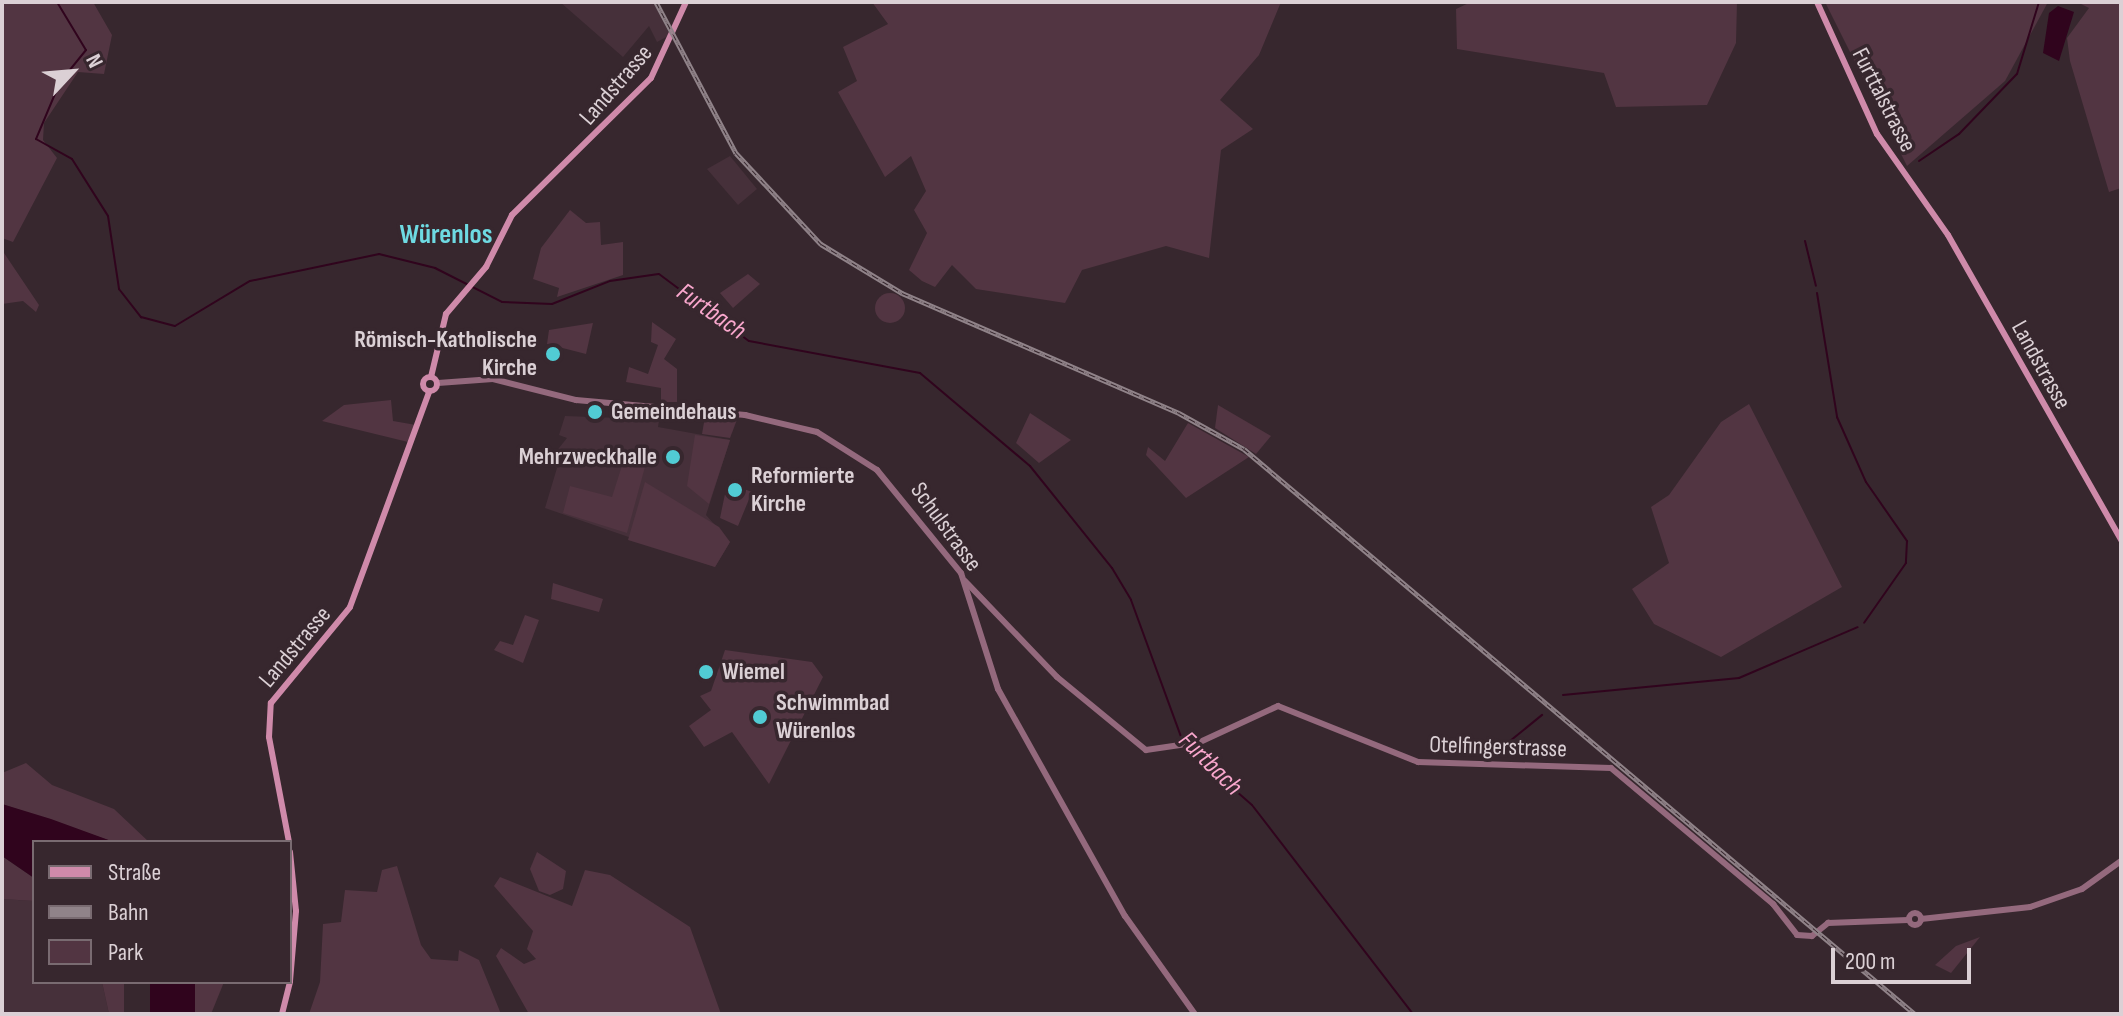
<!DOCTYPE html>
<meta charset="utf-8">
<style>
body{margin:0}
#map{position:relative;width:2123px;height:1016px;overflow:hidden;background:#37272e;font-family:"Sofia Sans Condensed",sans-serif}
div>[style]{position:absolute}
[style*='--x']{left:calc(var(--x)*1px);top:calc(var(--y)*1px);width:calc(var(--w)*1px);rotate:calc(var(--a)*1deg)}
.built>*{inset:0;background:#46303a}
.green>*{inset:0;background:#523542}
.round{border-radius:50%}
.water>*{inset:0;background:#30041d;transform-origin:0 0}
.stream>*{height:2px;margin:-1px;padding:0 1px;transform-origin:1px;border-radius:1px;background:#30041d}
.tertiary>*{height:6px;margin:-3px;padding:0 3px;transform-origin:3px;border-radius:3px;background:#94697d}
.tertiary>.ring{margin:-3px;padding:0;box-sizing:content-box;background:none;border:6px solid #94697d;border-radius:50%}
.secondary>*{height:6px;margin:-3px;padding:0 3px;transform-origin:3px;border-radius:3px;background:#cf8aaa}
.secondary>.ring{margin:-3px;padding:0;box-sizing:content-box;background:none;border:6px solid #cf8aaa;border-radius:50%}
.rail>*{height:5px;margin-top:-2.5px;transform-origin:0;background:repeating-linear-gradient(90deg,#37272e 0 6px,#908389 0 12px);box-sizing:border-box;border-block:2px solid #908389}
.dots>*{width:22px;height:22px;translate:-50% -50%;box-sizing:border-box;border:4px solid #37272e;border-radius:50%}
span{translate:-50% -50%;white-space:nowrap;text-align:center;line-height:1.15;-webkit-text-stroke:7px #37272e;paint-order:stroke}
.street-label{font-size:24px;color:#dbd0d5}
.poi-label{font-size:24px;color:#dbd0d5;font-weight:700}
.right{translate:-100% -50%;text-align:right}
.left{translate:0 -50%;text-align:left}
.water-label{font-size:26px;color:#f9a7cd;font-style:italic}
.quarter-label{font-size:28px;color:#6edae2;font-weight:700}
.frame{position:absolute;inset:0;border:4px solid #dbd0d5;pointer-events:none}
.legend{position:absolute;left:32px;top:840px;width:260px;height:144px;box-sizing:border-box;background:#37272e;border:2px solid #796b71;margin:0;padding:10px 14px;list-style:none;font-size:24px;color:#dbd0d5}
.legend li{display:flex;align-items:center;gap:16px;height:40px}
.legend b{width:40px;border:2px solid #796b71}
.north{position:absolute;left:32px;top:32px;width:80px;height:80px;-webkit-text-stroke:6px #37272e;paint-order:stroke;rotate:64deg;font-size:22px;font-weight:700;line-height:32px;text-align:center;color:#dbd0d5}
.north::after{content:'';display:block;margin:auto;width:28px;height:36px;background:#dbd0d5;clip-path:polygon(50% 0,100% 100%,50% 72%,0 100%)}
.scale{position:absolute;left:1831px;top:948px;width:140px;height:36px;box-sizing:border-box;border:4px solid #dbd0d5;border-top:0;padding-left:10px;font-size:24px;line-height:28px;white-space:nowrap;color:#dbd0d5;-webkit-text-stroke:6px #37272e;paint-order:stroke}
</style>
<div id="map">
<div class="built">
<i style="clip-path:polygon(560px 2px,653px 2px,670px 35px,657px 42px,649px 26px,623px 57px)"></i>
<i style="clip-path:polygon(730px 156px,757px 189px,738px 205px,707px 169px)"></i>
<i style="clip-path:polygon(619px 406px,661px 408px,658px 427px,730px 440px,706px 515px,730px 542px,715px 567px,545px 508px,557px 468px,547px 463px,567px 438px,559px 435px,565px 416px,618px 418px)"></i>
<i style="clip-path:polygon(2px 899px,34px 901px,34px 982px,102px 982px,109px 1014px,2px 1014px)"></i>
</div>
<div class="green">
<i style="clip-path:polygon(2px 2px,93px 2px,112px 35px,104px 74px,78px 72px,44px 123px,43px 140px,57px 158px,13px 242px,2px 238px)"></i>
<i style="clip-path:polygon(872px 2px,1281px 2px,1259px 55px,1220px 100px,1253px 129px,1221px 150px,1209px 258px,1166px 246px,1082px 270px,1065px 303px,976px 289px,952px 265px,935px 287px,922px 281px,909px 270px,927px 233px,914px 210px,926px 191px,911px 156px,885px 177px,838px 92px,857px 81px,843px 47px,888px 24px)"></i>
<i style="clip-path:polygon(1471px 2px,1737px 2px,1736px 43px,1707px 105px,1616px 107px,1604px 73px,1457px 49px,1456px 9px)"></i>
<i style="clip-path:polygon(1825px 2px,2048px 2px,2005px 81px,1907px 166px)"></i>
<i style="clip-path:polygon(2077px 2px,2121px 2px,2121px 188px,2109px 192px,2070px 61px,2067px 38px,2089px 8px)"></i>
<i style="clip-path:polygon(570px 210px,586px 223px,600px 222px,601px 245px,623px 242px,623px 275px,557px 297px,559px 288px,533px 279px,541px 248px)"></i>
<i style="clip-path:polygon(2px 250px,39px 305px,36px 312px,23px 301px,2px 304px)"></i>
<i style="clip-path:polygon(748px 274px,760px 284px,733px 308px,720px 293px)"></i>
<i class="round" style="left:875px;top:293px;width:30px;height:30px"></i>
<i style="clip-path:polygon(652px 322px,676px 339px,664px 359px,677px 369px,677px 402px,661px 402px,661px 388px,626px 382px,629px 367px,648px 374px,658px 345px,651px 342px)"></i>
<i style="clip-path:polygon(593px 323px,586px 354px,547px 344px,549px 330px)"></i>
<i style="clip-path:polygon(391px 400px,393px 421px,416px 425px,408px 442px,322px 421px,344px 405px)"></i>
<i style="clip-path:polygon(1749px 404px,1842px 587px,1721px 657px,1654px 624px,1632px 589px,1669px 563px,1651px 507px,1669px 495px,1721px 422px)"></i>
<i style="clip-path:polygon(1218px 405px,1271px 436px,1256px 454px,1215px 428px)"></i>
<i style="clip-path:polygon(706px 411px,738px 417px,730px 438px,702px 434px)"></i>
<i style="clip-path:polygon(1030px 413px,1071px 440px,1039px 463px,1016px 443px)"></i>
<i style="clip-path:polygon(1188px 423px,1249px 457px,1186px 498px,1146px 455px,1148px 447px,1165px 461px)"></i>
<i style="clip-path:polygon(695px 435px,730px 440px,709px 504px,687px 486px)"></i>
<i style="clip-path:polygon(625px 456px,646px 463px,627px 533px,563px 513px,570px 486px,612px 497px)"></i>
<i style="clip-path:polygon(645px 482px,719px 527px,730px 542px,715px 567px,628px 540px)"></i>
<i style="clip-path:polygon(744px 489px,752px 492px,738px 526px,720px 518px,725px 494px,738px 500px)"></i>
<i style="clip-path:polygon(553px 583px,603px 599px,599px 612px,551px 599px)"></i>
<i style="clip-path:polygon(525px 615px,539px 620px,523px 663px,494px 650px,500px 641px,513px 645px)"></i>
<i style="clip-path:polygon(725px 650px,812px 662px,823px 677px,769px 784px,732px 732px,704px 747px,689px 726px,711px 710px,700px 696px,711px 691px)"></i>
<i style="clip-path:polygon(26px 763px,52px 785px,114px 809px,149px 842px,114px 842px,2px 804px,2px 773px)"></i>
<i style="clip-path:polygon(537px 852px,566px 871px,563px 889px,550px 895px,539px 891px,530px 869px)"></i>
<i style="clip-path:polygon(2px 856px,34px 878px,34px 901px,2px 899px)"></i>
<i style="clip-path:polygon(397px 866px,421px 945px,431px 959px,458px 961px,459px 950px,479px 960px,501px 1014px,309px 1014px,320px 982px,323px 924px,341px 922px,345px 890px,377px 892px,382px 870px)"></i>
<i style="clip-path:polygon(585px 870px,610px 875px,690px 927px,721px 1014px,529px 1014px,496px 956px,501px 948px,524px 964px,536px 959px,527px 949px,533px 931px,494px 886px,500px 877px,572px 906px)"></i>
<i style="clip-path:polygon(1980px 937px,1951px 973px,1935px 965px,1956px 946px)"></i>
<i style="clip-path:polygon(102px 982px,124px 982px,124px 1014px,109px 1014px)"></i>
<i style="clip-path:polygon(195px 982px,224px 982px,211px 1014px,192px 1014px)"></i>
</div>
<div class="water">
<i style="clip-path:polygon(2058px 6px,2074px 12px,2059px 61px,2043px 53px,2049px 13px)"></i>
<i style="clip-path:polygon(2px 804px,51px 819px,114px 842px,34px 842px,34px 878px,2px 856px)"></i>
<i style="left:150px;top:982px;width:45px;height:32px"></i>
</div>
<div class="stream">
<i style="--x:57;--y:2;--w:56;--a:58.9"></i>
<i style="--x:86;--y:50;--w:41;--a:129.1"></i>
<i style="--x:60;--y:82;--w:62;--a:112.8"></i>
<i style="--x:36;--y:139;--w:41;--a:29.1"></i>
<i style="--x:72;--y:159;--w:67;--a:57.7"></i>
<i style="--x:108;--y:216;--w:74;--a:81.4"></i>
<i style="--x:119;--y:289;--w:36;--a:52"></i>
<i style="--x:141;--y:317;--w:35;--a:15"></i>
<i style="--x:175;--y:326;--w:87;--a:-31"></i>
<i style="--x:250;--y:281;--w:132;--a:-11.8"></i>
<i style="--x:379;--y:254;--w:58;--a:14"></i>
<i style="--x:435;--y:268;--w:75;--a:26.9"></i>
<i style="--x:502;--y:302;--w:50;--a:2.3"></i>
<i style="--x:552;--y:304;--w:62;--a:-21.6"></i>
<i style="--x:610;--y:281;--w:49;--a:-8.1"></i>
<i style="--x:659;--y:274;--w:112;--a:36.7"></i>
<i style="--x:749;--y:341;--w:174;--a:10.6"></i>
<i style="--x:920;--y:373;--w:144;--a:40.2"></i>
<i style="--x:1030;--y:466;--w:131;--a:51.2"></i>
<i style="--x:1112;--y:568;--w:37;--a:59"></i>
<i style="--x:1131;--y:600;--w:151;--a:69.9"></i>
<i style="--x:1919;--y:161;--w:48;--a:-34"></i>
<i style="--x:1959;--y:134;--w:83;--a:-46"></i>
<i style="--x:2017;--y:74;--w:75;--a:-73"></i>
<i style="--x:1805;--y:241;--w:46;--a:76.3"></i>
<i style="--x:1817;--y:293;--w:126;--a:80.8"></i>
<i style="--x:1837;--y:417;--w:71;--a:66"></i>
<i style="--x:1866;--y:482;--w:72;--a:55.2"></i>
<i style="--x:1907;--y:541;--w:22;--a:93"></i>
<i style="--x:1906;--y:563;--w:73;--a:125"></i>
<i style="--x:1563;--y:695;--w:177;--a:-5.5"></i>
<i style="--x:1739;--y:678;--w:129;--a:-23.2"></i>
<i style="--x:1187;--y:748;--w:86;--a:41.2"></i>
<i style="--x:1252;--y:805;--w:264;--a:52.4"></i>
<i style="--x:1494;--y:754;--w:62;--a:-39.1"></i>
</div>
<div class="tertiary">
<i style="--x:438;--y:383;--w:55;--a:-4.2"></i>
<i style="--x:493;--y:379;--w:86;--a:14.2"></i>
<i style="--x:576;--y:400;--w:170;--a:5.1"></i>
<i style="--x:745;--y:415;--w:74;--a:13.3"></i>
<i style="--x:817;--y:432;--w:71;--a:32.3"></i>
<i style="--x:877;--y:470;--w:133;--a:50.8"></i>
<i style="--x:961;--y:573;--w:122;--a:72.3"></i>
<i style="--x:998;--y:689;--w:260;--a:60.8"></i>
<i style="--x:1125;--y:916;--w:120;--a:54.5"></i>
<i style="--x:965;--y:581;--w:133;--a:46.2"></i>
<i style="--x:1057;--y:677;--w:115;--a:39.4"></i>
<i style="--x:1146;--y:750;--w:55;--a:-8.4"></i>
<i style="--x:1200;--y:742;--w:86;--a:-24.8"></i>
<i style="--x:1278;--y:706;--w:151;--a:21.8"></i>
<i style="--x:1418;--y:762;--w:193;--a:1.8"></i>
<i style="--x:1611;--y:768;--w:212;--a:40"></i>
<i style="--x:1773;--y:904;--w:39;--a:52"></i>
<i style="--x:1797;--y:935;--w:15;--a:4"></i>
<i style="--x:1812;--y:936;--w:21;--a:-39"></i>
<i style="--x:1828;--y:923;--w:80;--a:-2.1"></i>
<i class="ring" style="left:1909px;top:913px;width:6px;height:6px"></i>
<i style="--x:1921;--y:919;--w:110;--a:-6.3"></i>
<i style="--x:2030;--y:907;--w:55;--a:-19.1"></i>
<i style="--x:2082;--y:889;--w:48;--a:-35.7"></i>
</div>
<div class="secondary">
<i style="--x:1817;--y:2;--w:145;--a:65.6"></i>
<i style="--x:1877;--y:134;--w:123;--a:54.9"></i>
<i style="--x:1948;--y:235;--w:351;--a:60.4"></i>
<i class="ring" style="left:423px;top:377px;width:8px;height:8px"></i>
<i style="--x:431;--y:377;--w:65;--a:-76.6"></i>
<i style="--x:446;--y:314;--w:62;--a:-49.6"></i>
<i style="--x:486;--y:267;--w:58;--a:-63.4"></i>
<i style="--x:512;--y:215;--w:195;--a:-44.6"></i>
<i style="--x:651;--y:78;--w:84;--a:-65.3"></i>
<i style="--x:289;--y:842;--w:107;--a:-100.8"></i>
<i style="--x:269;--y:737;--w:34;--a:-87"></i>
<i style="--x:271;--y:703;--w:124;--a:-50.5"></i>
<i style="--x:350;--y:607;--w:229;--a:-69.8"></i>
<i style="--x:290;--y:852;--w:59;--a:84.2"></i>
<i style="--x:296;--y:911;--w:70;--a:94.9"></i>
<i style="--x:282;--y:1014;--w:33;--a:-76"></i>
</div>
<div class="rail">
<i style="--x:656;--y:2;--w:171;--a:62.1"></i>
<i style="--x:736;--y:153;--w:125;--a:47"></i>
<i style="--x:821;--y:244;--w:95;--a:31.2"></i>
<i style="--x:902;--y:293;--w:302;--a:23.4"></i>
<i style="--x:1179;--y:413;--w:74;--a:29"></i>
<i style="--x:1244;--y:449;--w:877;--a:40.1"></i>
</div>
<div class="dots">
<i style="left:553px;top:354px;background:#51ccd4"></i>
<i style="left:595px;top:412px;background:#51ccd4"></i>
<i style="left:673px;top:457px;background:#51ccd4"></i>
<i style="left:735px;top:490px;background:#51ccd4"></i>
<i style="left:706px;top:672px;background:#51ccd4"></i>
<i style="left:760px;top:717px;background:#51ccd4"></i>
</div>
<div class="street-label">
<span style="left:616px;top:85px;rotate:-49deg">Landstrasse</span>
<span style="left:1884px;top:100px;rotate:63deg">Furttalstrasse</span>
<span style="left:2041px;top:365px;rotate:61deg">Landstrasse</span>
<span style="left:946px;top:527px;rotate:54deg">Schulstrasse</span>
<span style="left:295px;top:647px;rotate:-50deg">Landstrasse</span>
<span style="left:1498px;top:747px;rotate:2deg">Otelfingerstrasse</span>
</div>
<div class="poi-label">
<span class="right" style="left:537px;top:354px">Römisch-Katholische<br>Kirche</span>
<span class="left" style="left:611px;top:412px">Gemeindehaus</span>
<span class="right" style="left:657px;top:457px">Mehrzweckhalle</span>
<span class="left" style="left:751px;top:490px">Reformierte<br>Kirche</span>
<span class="left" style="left:722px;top:672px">Wiemel</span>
<span class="left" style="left:776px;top:717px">Schwimmbad<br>Würenlos</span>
</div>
<div class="water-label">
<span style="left:711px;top:312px;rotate:35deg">Furtbach</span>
<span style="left:1210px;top:764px;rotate:45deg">Furtbach</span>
</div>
<div class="quarter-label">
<span style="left:446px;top:235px">Würenlos</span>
</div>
<div class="frame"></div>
<ul class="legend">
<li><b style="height:10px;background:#cf8aaa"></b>Straße</li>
<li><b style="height:10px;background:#908389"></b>Bahn</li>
<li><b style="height:22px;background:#523542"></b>Park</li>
</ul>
<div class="north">N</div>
<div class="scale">200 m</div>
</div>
